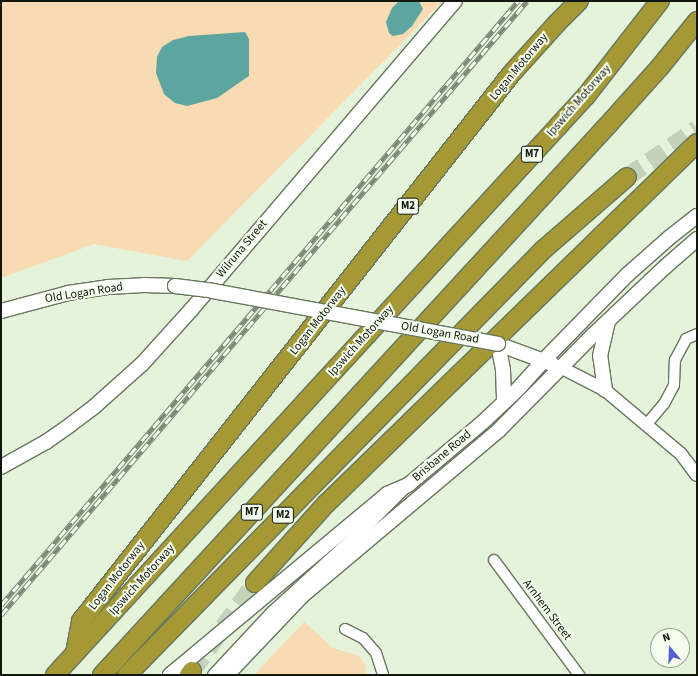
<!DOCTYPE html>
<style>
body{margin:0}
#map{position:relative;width:698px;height:676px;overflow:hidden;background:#e4f3d9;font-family:"Source Sans 3",sans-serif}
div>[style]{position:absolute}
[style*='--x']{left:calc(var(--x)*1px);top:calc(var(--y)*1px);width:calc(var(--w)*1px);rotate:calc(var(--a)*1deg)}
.green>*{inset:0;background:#f8dab3}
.water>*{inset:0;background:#5ca5a0}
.motorway-tunnel>*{height:18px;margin-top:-9px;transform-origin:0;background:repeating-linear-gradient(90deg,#c4d2bb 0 18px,transparent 0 27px)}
.roads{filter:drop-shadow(1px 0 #68765e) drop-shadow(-1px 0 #68765e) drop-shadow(0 1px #68765e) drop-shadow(0 -1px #68765e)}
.minor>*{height:10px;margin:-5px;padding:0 5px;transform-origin:5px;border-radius:5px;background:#fff}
.tertiary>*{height:12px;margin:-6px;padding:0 6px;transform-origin:6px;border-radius:6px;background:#fff}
.secondary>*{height:14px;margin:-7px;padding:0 7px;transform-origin:7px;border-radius:7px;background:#fff}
.motorway>*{height:18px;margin:-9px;padding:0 9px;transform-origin:9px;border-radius:9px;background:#a49935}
.rail>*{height:4.5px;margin-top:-2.25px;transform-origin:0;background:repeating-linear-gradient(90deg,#f5feee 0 9px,#7d8776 0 18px);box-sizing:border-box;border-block:1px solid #7d8776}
.bridges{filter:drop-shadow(1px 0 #68765e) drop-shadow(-1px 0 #68765e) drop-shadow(0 1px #68765e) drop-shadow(0 -1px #68765e)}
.secondary-bridge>*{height:14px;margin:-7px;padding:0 7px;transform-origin:7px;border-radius:7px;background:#fff}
span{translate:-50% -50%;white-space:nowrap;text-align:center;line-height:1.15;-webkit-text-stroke:4px #f5feee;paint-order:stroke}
.shield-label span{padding:1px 3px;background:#f5feee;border:1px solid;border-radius:3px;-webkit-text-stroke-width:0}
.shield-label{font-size:11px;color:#12170e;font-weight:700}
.street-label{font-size:12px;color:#12170e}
.frame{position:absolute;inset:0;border:2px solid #12170e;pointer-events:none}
.north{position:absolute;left:650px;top:628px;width:40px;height:40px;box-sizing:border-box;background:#f5feee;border:1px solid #9aa294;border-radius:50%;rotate:341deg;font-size:11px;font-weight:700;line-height:16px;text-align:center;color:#12170e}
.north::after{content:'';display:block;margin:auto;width:14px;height:18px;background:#575cd3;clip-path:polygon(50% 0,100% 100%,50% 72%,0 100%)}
</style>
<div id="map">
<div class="green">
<i style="clip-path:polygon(1px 1px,443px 1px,187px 261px,94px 244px,1px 278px)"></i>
<i style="clip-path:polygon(304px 622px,333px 648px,359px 656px,365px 664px,366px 675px,254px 675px)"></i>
</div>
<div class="water">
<i style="clip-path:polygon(399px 1px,419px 1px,423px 9px,412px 26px,403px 34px,393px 36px,389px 33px,386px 22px,392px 8px)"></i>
<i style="clip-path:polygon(245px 32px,249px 39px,249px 76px,217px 98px,187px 106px,175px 103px,164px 94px,156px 73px,157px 57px,162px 47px,173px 40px,189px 36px)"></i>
</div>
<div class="motorway-tunnel">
<i style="--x:627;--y:177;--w:85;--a:-34.4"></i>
<i style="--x:192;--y:671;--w:108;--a:-54.4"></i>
</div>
<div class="roads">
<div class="minor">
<i style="--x:647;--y:424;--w:26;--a:-50"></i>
<i style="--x:664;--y:404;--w:21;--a:-62"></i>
<i style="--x:674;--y:385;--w:25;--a:-88"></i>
<i style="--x:675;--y:360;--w:24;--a:-62"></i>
<i style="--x:686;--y:339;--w:12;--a:-24"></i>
<i style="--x:494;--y:560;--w:143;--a:53.5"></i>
<i style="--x:345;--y:629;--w:20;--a:27"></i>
<i style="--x:363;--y:638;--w:20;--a:49"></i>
<i style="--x:376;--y:653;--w:23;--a:72"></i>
</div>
<div class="tertiary">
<i style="--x:562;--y:368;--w:48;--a:27.1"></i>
<i style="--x:605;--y:390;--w:99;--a:40.1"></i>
<i style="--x:681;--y:454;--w:26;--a:53"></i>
<i style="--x:214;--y:675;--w:85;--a:-46.9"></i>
<i style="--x:272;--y:613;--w:108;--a:-42.4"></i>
<i style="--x:352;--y:540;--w:74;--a:-45"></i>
</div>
<div class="secondary">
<i style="--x:1;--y:311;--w:69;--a:-15"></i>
<i style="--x:68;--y:293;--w:40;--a:-8.5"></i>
<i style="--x:108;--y:287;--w:36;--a:-3"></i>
<i style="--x:144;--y:285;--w:31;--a:2"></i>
<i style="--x:498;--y:344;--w:58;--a:20.3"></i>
<i style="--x:498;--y:344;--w:26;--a:79"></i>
<i style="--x:503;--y:370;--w:32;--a:88"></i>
<i style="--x:605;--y:390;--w:34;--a:-98"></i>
<i style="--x:600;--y:356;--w:35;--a:-77"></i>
<i style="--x:1;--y:467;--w:51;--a:-29.1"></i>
<i style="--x:46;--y:442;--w:29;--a:-35"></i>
<i style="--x:70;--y:425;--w:31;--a:-37"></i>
<i style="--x:95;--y:406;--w:63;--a:-41.8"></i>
<i style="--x:142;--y:364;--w:73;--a:-47.8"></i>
<i style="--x:191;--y:310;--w:406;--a:-49.5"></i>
<i style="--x:170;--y:675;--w:283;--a:-39.8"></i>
<i style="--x:387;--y:494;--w:23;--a:-23"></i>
<i style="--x:408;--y:485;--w:98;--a:-40"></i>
<i style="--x:483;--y:422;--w:48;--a:-43.3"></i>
<i style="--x:518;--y:389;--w:39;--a:-48"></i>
<i style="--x:544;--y:360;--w:119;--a:-45.7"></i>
<i style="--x:627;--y:275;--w:57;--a:-41.5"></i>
<i style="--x:670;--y:237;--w:34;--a:-38"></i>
<i style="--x:227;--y:675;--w:109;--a:-46.5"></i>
<i style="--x:302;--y:596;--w:258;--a:-40.1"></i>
<i style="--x:499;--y:430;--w:134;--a:-45.3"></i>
<i style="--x:593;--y:335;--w:99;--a:-43.4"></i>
<i style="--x:665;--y:267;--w:43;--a:-41.2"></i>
</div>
<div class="motorway">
<i style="--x:255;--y:583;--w:106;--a:-48.1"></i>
<i style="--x:326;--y:504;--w:518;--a:-44.22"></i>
<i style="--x:75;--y:653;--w:33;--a:-79"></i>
<i style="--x:81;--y:621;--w:697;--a:-51.82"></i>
<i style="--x:512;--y:73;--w:67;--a:-48"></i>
<i style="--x:557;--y:23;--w:31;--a:-45"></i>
<i style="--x:55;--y:675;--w:786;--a:-47.48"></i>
<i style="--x:586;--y:96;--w:120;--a:-52.1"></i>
<i style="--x:102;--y:675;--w:746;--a:-47.39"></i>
<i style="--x:607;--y:126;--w:79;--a:-48.1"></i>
<i style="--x:660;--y:67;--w:59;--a:-51.2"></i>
<i style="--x:127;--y:675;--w:595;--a:-45.61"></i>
<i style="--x:543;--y:250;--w:111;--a:-41"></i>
<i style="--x:189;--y:675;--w:5;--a:-53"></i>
</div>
</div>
<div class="rail">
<i style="--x:1;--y:605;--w:795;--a:-49.44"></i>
<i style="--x:1;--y:615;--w:808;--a:-49.41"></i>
</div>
<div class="bridges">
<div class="secondary-bridge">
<i style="--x:175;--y:286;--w:38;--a:7"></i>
<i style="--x:213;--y:291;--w:290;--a:10.5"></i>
</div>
</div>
<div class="shield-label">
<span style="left:532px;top:154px">M7</span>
<span style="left:408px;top:206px">M2</span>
<span style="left:252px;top:512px">M7</span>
<span style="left:283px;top:515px">M2</span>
</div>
<div class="street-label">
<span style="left:519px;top:67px;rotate:-50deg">Logan Motorway</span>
<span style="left:579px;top:101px;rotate:-49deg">Ipswich Motorway</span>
<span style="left:242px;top:249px;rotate:-50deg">Wilruna Street</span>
<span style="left:84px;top:293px;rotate:-9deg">Old Logan Road</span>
<span style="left:318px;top:321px;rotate:-52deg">Logan Motorway</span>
<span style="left:440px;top:333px;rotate:10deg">Old Logan Road</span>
<span style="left:361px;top:341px;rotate:-48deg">Ipswich Motorway</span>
<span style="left:442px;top:456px;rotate:-40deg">Brisbane Road</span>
<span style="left:117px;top:576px;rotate:-52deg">Logan Motorway</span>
<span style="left:142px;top:580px;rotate:-48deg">Ipswich Motorway</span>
<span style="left:547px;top:610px;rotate:53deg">Arnhem Street</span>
</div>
<div class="frame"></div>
<div class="north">N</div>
</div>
